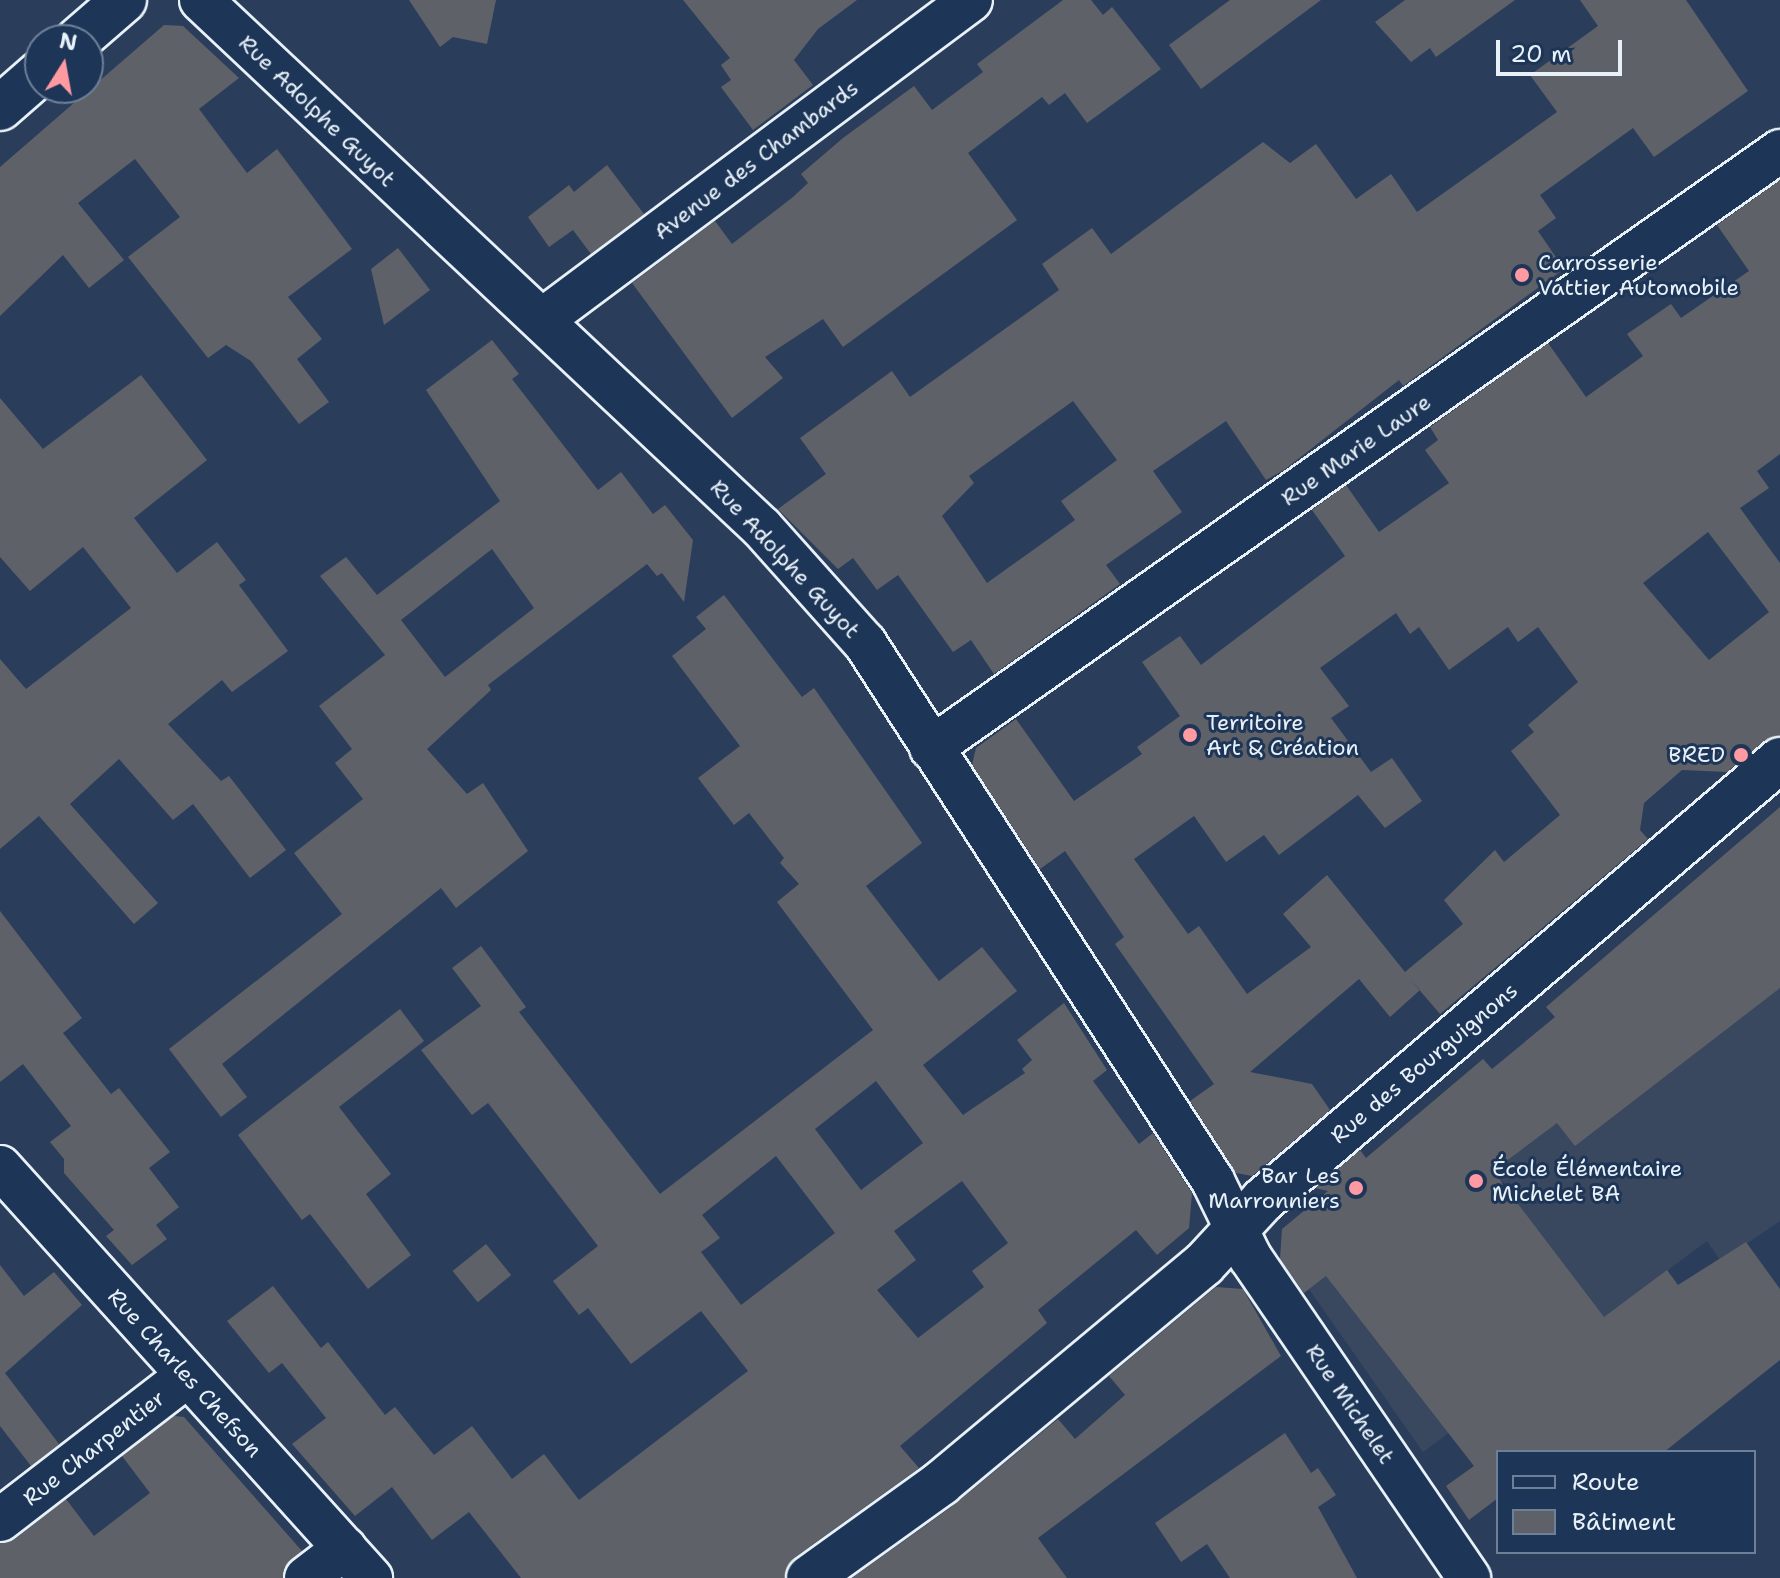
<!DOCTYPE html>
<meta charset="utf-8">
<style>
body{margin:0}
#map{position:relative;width:1780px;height:1578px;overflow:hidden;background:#2a3e5b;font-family:"Shantell Sans",sans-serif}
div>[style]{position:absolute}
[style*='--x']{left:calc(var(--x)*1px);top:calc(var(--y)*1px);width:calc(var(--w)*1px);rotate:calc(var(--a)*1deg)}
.built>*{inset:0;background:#3a485f}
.building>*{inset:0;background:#5f6169;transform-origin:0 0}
.roads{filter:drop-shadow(2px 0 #e8f1f8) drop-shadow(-2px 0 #e8f1f8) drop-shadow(0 2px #e8f1f8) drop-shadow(0 -2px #e8f1f8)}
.street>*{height:42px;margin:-21px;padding:0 21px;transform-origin:21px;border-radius:21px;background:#1d3557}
.secondary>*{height:44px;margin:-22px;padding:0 22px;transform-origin:22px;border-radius:22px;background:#1d3557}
.dots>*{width:22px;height:22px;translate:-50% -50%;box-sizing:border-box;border:4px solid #1d3557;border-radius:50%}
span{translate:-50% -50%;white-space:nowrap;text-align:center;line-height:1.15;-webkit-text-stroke:6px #1d3557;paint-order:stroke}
.street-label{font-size:22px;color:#e8f1f8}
.poi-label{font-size:22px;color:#e8f1f8}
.left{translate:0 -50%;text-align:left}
.right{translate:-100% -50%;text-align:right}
.legend{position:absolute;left:1496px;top:1450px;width:260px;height:104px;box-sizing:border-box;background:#1d3557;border:2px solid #6e8097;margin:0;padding:10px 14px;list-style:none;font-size:24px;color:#e8f1f8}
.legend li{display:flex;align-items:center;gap:16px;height:40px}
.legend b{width:40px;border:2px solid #6e8097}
.north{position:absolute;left:24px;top:24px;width:80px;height:80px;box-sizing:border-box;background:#1d3557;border:2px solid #6e8097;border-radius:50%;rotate:11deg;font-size:22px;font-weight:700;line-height:32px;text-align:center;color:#e8f1f8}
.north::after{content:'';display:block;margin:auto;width:28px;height:36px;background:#ff9aa2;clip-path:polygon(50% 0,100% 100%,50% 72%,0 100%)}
.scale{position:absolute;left:1496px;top:40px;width:126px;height:36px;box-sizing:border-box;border:4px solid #e8f1f8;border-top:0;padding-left:10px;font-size:24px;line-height:28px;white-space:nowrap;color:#e8f1f8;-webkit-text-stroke:6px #1d3557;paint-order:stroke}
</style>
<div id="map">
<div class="built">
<i style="clip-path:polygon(1780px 934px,1780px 1221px,1721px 1261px,1707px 1241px,1423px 1452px,1309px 1289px)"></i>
</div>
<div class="building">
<i style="clip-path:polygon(409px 0,496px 0,487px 44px,453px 37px,440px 47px)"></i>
<i style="clip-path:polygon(683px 0,857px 0,818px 29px,794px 60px,813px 85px,753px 130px,721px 87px,731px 80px,721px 65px,730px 58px)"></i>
<i style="clip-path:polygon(1063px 0,1091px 0,1103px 15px,1112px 7px,1161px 69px,1087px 123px,1065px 93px,1049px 105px,1042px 97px,968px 153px,1017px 220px,843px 347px,823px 319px,765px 357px,783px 378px,732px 418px,632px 283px,715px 221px,732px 244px,793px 197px,808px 183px,801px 174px,843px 138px,914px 86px,932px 110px,983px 72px,977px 64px)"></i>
<i style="clip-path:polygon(1230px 0,1321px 0,1201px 89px,1169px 45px)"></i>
<i style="clip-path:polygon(1405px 0,1515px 0,1436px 57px,1430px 48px,1411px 62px,1375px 22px)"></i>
<i style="clip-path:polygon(evenodd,1580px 0,1686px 0,1748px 91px,1654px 157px,1633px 128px,1540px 195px,1556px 218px,1538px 231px,1564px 269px,1403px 386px,1399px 380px,1284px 470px,1266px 480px,1226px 421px,1153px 471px,1182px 512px,1106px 565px,1120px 584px,994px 674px,971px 640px,953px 652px,898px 575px,877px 590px,853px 558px,838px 569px,778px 509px,826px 474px,800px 438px,892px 371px,910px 397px,1059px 290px,1042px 264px,1092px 228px,1111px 254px,1263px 142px,1290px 163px,1316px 144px,1356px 199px,1391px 174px,1417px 212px,1557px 112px,1530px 75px,1598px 26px,1580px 0,1073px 401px,1117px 460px,1061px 501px,1075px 520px,987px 583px,942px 516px,974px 483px,969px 476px,1073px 401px)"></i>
<i style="clip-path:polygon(164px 25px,183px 26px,239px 78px,199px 109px,247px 173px,277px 149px,352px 249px,288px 297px,322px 339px,297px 359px,329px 402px,299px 424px,251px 361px,226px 345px,208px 358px,128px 257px,180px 217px,135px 159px,78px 203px,124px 260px,89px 288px,63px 255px,0 316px,0 167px)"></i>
<i style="clip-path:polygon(607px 165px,644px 214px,591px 254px,573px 230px,549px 247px,528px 217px,569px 185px,574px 192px)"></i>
<i style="clip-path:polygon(evenodd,1780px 180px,1780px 454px,1757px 471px,1769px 488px,1740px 508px,1780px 563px,1780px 736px,1764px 741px,1727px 772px,1682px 770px,1644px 803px,1640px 830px,1648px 839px,1440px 1014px,1410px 979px,1420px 990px,1390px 1017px,1359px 979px,1250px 1072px,1312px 1084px,1330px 1110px,1252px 1176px,1236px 1173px,1190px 1101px,1214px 1084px,1115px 944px,1124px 937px,1065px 851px,1040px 869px,972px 765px,976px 748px,1016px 719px,1074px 801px,1142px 754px,1137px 747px,1180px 716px,1142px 662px,1180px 636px,1201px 665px,1345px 556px,1312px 510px,1346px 485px,1379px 532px,1449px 483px,1425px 450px,1438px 440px,1430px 427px,1548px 343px,1586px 397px,1643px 356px,1627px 334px,1671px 304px,1681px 318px,1749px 271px,1717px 225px,1780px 180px,1708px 532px,1769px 612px,1709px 660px,1643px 583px,1708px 532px,1780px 180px,1396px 613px,1410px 634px,1419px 627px,1449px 670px,1508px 627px,1518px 642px,1538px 627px,1578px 682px,1528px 725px,1534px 732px,1511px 751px,1560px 815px,1504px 862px,1495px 850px,1444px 900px,1463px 924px,1405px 972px,1327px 875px,1283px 914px,1311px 947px,1247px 994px,1199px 926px,1188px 934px,1134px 859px,1194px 816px,1226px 862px,1264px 835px,1279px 855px,1358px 795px,1385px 828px,1422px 801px,1392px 758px,1371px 772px,1331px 718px,1349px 706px,1320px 668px,1396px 613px)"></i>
<i style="clip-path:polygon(398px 248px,430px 290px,384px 325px,371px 269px)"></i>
<i style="clip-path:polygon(evenodd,492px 340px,519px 374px,512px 379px,598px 490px,621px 472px,653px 514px,665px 505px,693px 540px,684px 602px,662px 573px,657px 576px,647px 564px,488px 685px,491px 690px,427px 749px,467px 794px,483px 783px,528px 851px,456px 908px,441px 888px,222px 1064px,247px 1097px,221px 1117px,169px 1049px,342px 914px,294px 853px,363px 799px,335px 763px,352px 749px,319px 706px,385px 655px,320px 576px,346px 557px,377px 595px,500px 501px,426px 390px,492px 340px,492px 549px,534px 608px,445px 677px,401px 620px,492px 549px)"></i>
<i style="clip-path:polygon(141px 375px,207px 460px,134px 518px,177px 573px,217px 542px,246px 580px,239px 585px,288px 651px,232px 692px,222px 680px,168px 724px,221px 781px,229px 776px,286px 850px,250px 878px,193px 804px,173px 820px,119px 759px,70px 804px,158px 903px,134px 924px,39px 816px,0 849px,0 659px,26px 689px,131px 608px,83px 547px,30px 591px,0 557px,0 398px,43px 449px)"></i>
<i style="clip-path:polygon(evenodd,724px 595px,802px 697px,814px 688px,922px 843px,866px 886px,939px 981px,982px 947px,1017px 991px,923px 1065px,963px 1115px,1025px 1073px,1022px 1069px,1032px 1060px,1017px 1040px,1064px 1003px,1107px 1070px,1093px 1081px,1139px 1144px,1153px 1133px,1192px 1193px,1189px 1228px,1157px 1255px,1136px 1230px,1038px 1310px,1047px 1323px,900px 1446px,919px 1468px,794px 1558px,784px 1578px,521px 1578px,469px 1512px,432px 1540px,392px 1487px,355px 1516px,292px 1444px,326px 1418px,282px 1363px,269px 1373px,227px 1321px,273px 1286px,321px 1348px,328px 1342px,385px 1415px,395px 1407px,434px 1455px,472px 1426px,512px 1479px,544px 1454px,579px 1500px,748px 1371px,701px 1311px,631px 1364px,588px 1308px,579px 1315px,553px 1281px,598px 1246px,488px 1103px,472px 1115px,421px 1050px,481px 1006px,452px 968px,481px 946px,526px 1007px,519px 1012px,660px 1194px,873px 1030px,777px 902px,799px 884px,780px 863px,784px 858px,749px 813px,734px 825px,698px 778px,740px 746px,672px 656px,706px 629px,696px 617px,724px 595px,876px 1081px,923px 1143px,861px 1190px,815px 1129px,876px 1081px,724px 595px,776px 1156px,835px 1233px,741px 1305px,701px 1252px,720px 1238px,702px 1215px,776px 1156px,724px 595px,962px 1181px,1008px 1243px,972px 1271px,984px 1287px,918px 1338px,877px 1290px,916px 1260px,894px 1231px,962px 1181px)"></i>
<i style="clip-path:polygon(1780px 807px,1780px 988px,1575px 1146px,1557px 1123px,1493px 1171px,1604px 1317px,1667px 1270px,1678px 1285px,1746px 1242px,1780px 1289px,1780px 1360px,1664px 1452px,1498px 1452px,1498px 1498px,1469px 1520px,1446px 1486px,1474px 1466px,1326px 1276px,1304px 1293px,1280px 1259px,1282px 1229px,1328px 1191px,1315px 1188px,1360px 1150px,1366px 1158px,1483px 1059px,1492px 1069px,1555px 1017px,1546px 1007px)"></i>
<i style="clip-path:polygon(0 911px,82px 1018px,63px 1033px,111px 1094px,119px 1088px,170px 1152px,149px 1168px,179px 1207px,156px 1225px,167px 1239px,132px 1265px,106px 1236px,114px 1230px,64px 1173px,64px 1159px,50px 1142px,71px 1126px,23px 1064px,0 1082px)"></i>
<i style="clip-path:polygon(400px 1009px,424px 1041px,339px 1107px,391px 1174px,366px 1194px,411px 1255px,368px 1289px,310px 1214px,302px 1220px,238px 1135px)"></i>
<i style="left:486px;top:1244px;width:40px;height:43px;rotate:51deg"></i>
<i style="clip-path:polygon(0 1265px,24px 1296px,54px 1272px,82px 1305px,5px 1373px,59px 1444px,31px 1466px,0 1426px)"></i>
<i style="clip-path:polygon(1216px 1287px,1243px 1289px,1281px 1356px,1038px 1538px,1067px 1578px,852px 1578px,950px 1508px,1058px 1419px,1075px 1439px,1125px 1395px,1109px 1376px)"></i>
<i style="clip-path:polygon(174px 1416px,184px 1417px,302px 1551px,284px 1568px,283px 1578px,0 1578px,0 1543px,15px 1539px,66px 1499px,94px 1536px,150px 1493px,122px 1456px)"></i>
<i style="clip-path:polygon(1285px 1433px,1311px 1473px,1318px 1468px,1336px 1495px,1318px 1507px,1357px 1578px,1230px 1578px,1207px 1544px,1181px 1562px,1155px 1523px)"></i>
</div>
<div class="roads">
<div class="street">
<i style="--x:201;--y:0;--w:770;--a:43.26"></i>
<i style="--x:762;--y:528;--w:154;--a:48.2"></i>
<i style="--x:865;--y:643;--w:641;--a:57.1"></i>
<i style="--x:1213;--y:1181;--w:85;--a:64"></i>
<i style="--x:1250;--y:1257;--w:389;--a:55.7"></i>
<i style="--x:542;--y:320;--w:535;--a:-36.72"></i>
<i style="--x:931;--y:748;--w:1038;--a:-35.11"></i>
<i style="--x:0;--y:1167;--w:554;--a:47.93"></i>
<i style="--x:0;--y:1520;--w:236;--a:-37.6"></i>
<i style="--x:306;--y:1578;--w:49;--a:-37.6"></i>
</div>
<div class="secondary">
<i style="--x:78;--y:40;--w:61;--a:-41"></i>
<i style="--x:0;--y:108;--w:53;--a:-41.2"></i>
<i style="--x:809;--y:1578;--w:163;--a:-35.7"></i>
<i style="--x:941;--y:1483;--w:342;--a:-39.8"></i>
<i style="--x:1204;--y:1264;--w:87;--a:-47.3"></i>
<i style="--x:1263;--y:1200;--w:679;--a:-40.4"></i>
</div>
</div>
<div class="dots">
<i style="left:1522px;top:275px;background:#ff9aa2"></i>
<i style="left:1190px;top:735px;background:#ff9aa2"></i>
<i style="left:1741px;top:755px;background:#ff9aa2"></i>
<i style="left:1476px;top:1181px;background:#ff9aa2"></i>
<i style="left:1356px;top:1188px;background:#ff9aa2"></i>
</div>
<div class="street-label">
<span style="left:317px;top:111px;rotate:44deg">Rue Adolphe Guyot</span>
<span style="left:756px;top:160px;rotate:-37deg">Avenue des Chambards</span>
<span style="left:1356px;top:450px;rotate:-35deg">Rue Marie Laure</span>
<span style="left:785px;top:559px;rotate:47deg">Rue Adolphe Guyot</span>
<span style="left:1424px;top:1063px;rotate:-40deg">Rue des Bourguignons</span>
<span style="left:185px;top:1373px;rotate:48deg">Rue Charles Chefson</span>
<span style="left:1350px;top:1404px;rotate:56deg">Rue Michelet</span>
<span style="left:94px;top:1448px;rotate:-38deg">Rue Charpentier</span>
</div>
<div class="poi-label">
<span class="left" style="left:1538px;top:275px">Carrosserie<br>Vattier Automobile</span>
<span class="left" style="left:1206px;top:735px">Territoire<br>Art &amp; Création</span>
<span class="right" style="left:1725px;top:755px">BRED</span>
<span class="left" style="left:1492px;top:1181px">École Élémentaire<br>Michelet BA</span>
<span class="right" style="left:1340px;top:1188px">Bar Les<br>Marronniers</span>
</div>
<ul class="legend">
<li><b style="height:10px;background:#1d3557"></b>Route</li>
<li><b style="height:22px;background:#5f6169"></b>Bâtiment</li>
</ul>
<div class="north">N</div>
<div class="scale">20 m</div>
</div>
